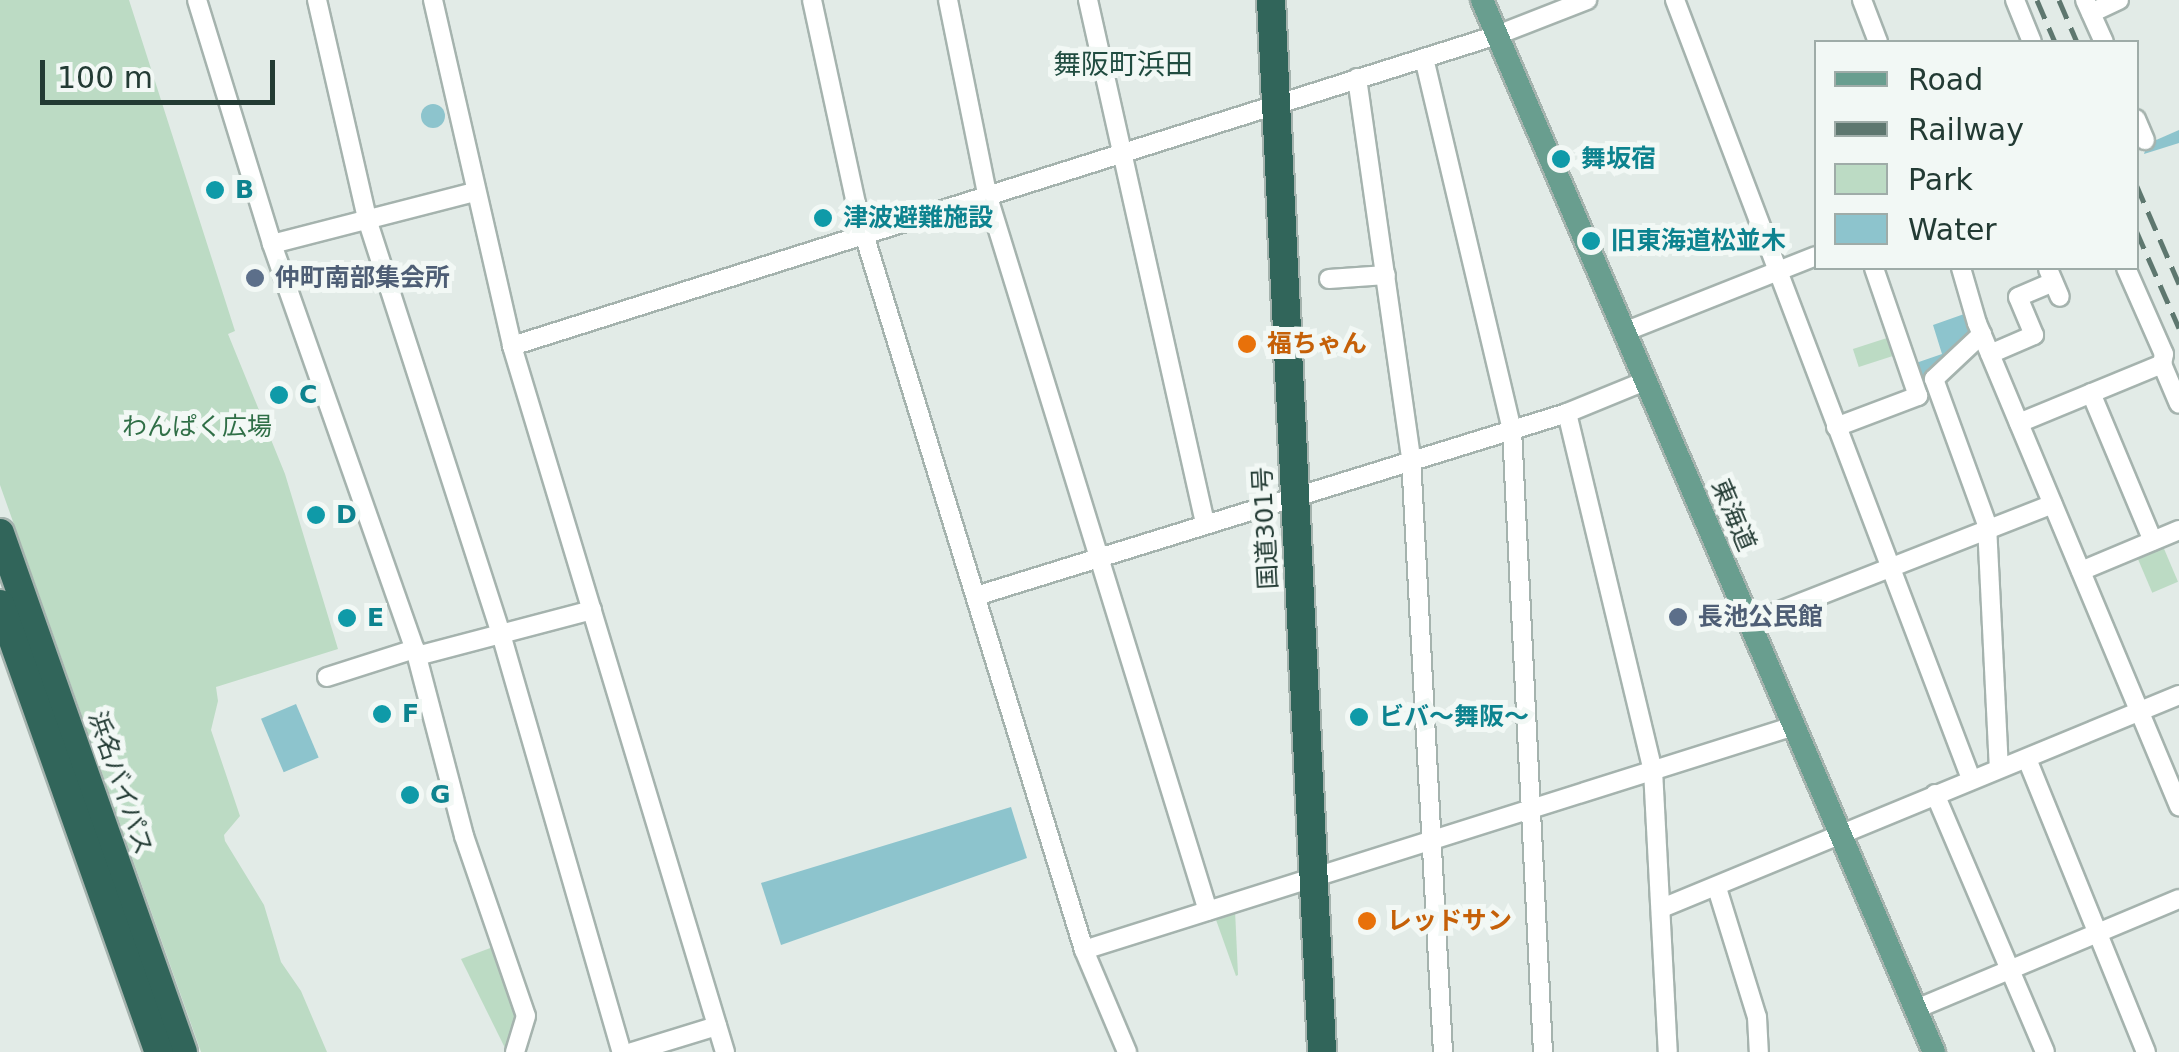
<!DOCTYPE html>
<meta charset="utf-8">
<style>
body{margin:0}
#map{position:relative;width:2179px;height:1052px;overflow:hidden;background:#e2ebe7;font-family:"DejaVu Sans","Noto Sans JP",sans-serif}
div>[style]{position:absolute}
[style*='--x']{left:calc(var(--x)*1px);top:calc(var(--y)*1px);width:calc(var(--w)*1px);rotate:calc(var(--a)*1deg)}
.green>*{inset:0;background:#bcdbc4;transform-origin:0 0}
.water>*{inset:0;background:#8dc4cd;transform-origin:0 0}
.round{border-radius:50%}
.roads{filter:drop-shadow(2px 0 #a5b3ae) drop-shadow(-2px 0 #a5b3ae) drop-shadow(0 2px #a5b3ae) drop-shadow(0 -2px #a5b3ae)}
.minor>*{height:18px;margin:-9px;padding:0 9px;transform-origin:9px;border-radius:9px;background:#fff}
.major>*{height:22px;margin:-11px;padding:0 11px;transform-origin:11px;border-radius:11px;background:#699e8f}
.highway>*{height:28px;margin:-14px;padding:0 14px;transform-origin:14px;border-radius:14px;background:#31655a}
.rail>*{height:5px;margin-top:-2.5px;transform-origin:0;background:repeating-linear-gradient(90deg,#5e776f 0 20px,transparent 0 30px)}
.dots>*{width:28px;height:28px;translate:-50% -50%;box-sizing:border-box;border:5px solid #f2f8f5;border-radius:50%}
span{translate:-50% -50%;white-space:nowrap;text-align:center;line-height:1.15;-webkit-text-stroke:10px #f2f8f5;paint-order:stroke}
.culture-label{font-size:25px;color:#0d838f;font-weight:700}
.left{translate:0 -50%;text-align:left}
.service-label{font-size:25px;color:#4e5e75;font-weight:700}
.food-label{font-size:25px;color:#c56008;font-weight:700}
.park-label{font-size:25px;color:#306f47}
.street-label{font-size:25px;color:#233b34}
.neighbourhood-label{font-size:28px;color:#204c40}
.legend{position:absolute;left:1814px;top:40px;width:325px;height:230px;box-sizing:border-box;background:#f2f8f5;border:2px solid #9faca8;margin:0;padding:12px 18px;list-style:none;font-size:30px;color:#233b34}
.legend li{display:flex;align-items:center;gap:20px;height:50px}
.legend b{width:50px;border:2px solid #9faca8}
.scale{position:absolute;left:40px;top:60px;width:235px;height:45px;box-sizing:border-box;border:5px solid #233b34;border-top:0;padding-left:12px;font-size:30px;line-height:35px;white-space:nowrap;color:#233b34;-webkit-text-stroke:8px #f2f8f5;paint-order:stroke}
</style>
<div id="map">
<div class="green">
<i style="clip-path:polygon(0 0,129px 0,235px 331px,228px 334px,285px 474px,338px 649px,216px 687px,218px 701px,211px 730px,240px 816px,224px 835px,225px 841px,264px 905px,281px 962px,301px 991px,327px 1052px,201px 1052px,0 485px)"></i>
<i style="left:1890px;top:337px;width:19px;height:39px;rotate:72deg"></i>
<i style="left:2162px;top:544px;width:41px;height:28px;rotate:67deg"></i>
<i style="clip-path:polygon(1235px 910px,1238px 975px,1236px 976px,1215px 917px)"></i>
<i style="clip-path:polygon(493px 947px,518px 1016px,505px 1048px,461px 959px)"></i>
</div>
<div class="water">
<i class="round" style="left:421px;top:104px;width:24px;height:24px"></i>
<i style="clip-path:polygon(2179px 130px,2179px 143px,2144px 154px,2147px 144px)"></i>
<i style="clip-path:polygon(1967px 313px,1973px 329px,1928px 375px,1932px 389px,1922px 392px,1913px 364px,1942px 354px,1933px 325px)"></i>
<i style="left:296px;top:704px;width:58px;height:38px;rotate:67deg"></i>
<i style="clip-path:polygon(1011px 807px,1027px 858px,781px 945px,761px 883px)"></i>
</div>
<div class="roads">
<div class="minor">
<i style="--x:197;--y:0;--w:255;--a:72.9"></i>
<i style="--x:272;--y:244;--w:430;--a:70.6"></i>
<i style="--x:415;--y:649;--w:193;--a:75.3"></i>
<i style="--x:464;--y:836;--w:190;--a:71"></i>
<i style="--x:526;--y:1016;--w:38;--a:107"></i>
<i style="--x:317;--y:0;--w:225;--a:77.1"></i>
<i style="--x:367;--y:219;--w:436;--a:72.1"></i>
<i style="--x:501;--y:634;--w:435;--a:73.9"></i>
<i style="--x:433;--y:0;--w:355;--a:77.1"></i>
<i style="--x:512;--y:346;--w:737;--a:73.21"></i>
<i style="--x:812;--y:0;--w:223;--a:77.8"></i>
<i style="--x:859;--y:218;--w:766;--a:72.91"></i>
<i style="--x:1084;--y:950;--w:111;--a:67.1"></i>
<i style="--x:948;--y:0;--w:198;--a:78.6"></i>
<i style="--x:987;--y:194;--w:750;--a:72.87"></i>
<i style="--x:1088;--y:0;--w:536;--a:77.39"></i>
<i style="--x:1675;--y:0;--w:833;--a:69.19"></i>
<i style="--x:1862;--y:0;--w:45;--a:69.1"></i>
<i style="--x:2015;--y:0;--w:45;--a:68"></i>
<i style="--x:2085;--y:0;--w:46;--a:65.7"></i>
<i style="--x:2091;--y:13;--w:31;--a:-25"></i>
<i style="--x:1424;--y:58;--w:382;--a:76.7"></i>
<i style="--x:1512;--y:430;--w:623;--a:87.15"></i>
<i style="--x:1357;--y:78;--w:384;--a:81.9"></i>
<i style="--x:1411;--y:458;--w:595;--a:86.92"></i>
<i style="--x:2136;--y:119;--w:23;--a:67"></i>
<i style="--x:272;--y:244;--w:210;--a:-14.4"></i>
<i style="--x:1961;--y:268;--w:57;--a:73.8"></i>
<i style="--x:1977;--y:323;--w:524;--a:67.3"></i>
<i style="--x:2126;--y:268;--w:94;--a:66.2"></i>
<i style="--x:2164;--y:354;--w:10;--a:101"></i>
<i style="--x:2162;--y:364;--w:43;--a:67"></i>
<i style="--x:2048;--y:269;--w:30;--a:67"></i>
<i style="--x:1329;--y:279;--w:57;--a:-4"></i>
<i style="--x:1624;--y:332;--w:206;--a:-21.6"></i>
<i style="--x:1982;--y:334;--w:66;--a:136.8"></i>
<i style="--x:1934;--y:379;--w:155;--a:70"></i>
<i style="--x:1987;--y:525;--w:243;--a:87.2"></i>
<i style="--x:512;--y:346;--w:1033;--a:-17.52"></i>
<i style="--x:1497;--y:35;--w:97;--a:-21.3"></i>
<i style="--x:1990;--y:354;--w:48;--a:-23.4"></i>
<i style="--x:2034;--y:335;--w:41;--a:-112.8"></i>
<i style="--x:2018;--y:297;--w:38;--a:-23"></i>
<i style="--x:2091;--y:393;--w:160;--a:67.3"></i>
<i style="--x:1567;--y:413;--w:367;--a:76.5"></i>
<i style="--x:1653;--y:770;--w:282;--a:87"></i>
<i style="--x:2019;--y:423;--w:155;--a:-22.4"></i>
<i style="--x:1836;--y:427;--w:88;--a:-20.7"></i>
<i style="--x:1918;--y:396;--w:135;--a:-109"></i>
<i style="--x:2081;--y:571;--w:106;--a:-22.7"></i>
<i style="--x:976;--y:596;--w:619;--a:-17.2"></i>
<i style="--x:1567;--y:413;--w:84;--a:-22.3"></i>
<i style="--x:1749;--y:623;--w:326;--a:-21.4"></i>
<i style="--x:417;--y:656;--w:181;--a:-14.7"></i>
<i style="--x:327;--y:677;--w:92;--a:-17.7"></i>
<i style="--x:2027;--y:759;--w:316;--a:67.9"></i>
<i style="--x:1935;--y:794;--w:280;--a:66.9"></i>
<i style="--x:1717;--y:888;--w:135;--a:72.8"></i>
<i style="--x:1757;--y:1017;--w:35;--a:87"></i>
<i style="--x:1662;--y:908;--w:559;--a:-22.39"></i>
<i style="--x:1084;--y:950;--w:744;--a:-17.51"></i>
<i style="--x:1916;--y:1009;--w:285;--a:-22.7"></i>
<i style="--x:632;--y:1052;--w:89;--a:-17"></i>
</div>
<div class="major">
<i style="--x:1482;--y:0;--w:1145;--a:66.75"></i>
</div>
<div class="highway">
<i style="--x:1271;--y:0;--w:1053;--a:87.22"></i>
<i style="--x:0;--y:533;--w:550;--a:70.58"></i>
<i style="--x:0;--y:604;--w:475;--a:70.5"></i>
</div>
</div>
<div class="rail">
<i style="--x:2037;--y:0;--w:46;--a:66.8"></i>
<i style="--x:2059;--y:0;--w:46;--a:66.8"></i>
<i style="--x:2136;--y:184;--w:109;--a:66.7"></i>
<i style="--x:2136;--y:230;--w:107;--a:66.3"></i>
</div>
<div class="dots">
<i style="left:1561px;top:159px;background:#0f9aa8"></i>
<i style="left:215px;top:190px;background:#0f9aa8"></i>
<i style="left:823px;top:218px;background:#0f9aa8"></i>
<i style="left:1591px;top:241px;background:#0f9aa8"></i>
<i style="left:255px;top:278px;background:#5c6f8a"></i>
<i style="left:1247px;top:344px;background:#e8710a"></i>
<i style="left:279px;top:395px;background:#0f9aa8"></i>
<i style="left:316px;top:515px;background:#0f9aa8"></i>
<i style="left:1678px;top:617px;background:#5c6f8a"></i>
<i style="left:347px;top:618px;background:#0f9aa8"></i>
<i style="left:382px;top:714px;background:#0f9aa8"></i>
<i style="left:1359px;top:717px;background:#0f9aa8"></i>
<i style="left:410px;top:795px;background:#0f9aa8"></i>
<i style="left:1367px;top:921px;background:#e8710a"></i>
</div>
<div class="culture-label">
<span class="left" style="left:1581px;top:159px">舞坂宿</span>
<span class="left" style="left:235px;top:190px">B</span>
<span class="left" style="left:843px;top:218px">津波避難施設</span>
<span class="left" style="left:1611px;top:241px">旧東海道松並木</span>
<span class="left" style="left:299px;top:395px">C</span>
<span class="left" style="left:336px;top:515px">D</span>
<span class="left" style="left:367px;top:618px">E</span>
<span class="left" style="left:402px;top:714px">F</span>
<span class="left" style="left:1379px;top:717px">ビバ～舞阪～</span>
<span class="left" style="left:430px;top:795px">G</span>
</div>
<div class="service-label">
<span class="left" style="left:275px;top:278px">仲町南部集会所</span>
<span class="left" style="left:1698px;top:617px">長池公民館</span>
</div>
<div class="food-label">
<span class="left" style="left:1267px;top:344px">福ちゃん</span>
<span class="left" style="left:1387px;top:921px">レッドサン</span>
</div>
<div class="park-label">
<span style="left:197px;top:427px">わんぱく広場</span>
</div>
<div class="street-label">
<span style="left:1733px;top:515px;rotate:67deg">東海道</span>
<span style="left:1266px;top:528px;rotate:-93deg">国道301号</span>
<span style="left:120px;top:783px;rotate:71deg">浜名バイパス</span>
</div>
<div class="neighbourhood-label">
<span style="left:1123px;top:65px">舞阪町浜田</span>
</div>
<ul class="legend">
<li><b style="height:12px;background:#699e8f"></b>Road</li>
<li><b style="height:12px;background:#5e776f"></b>Railway</li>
<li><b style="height:28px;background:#bcdbc4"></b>Park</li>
<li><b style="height:28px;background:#8dc4cd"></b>Water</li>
</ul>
<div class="scale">100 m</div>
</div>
